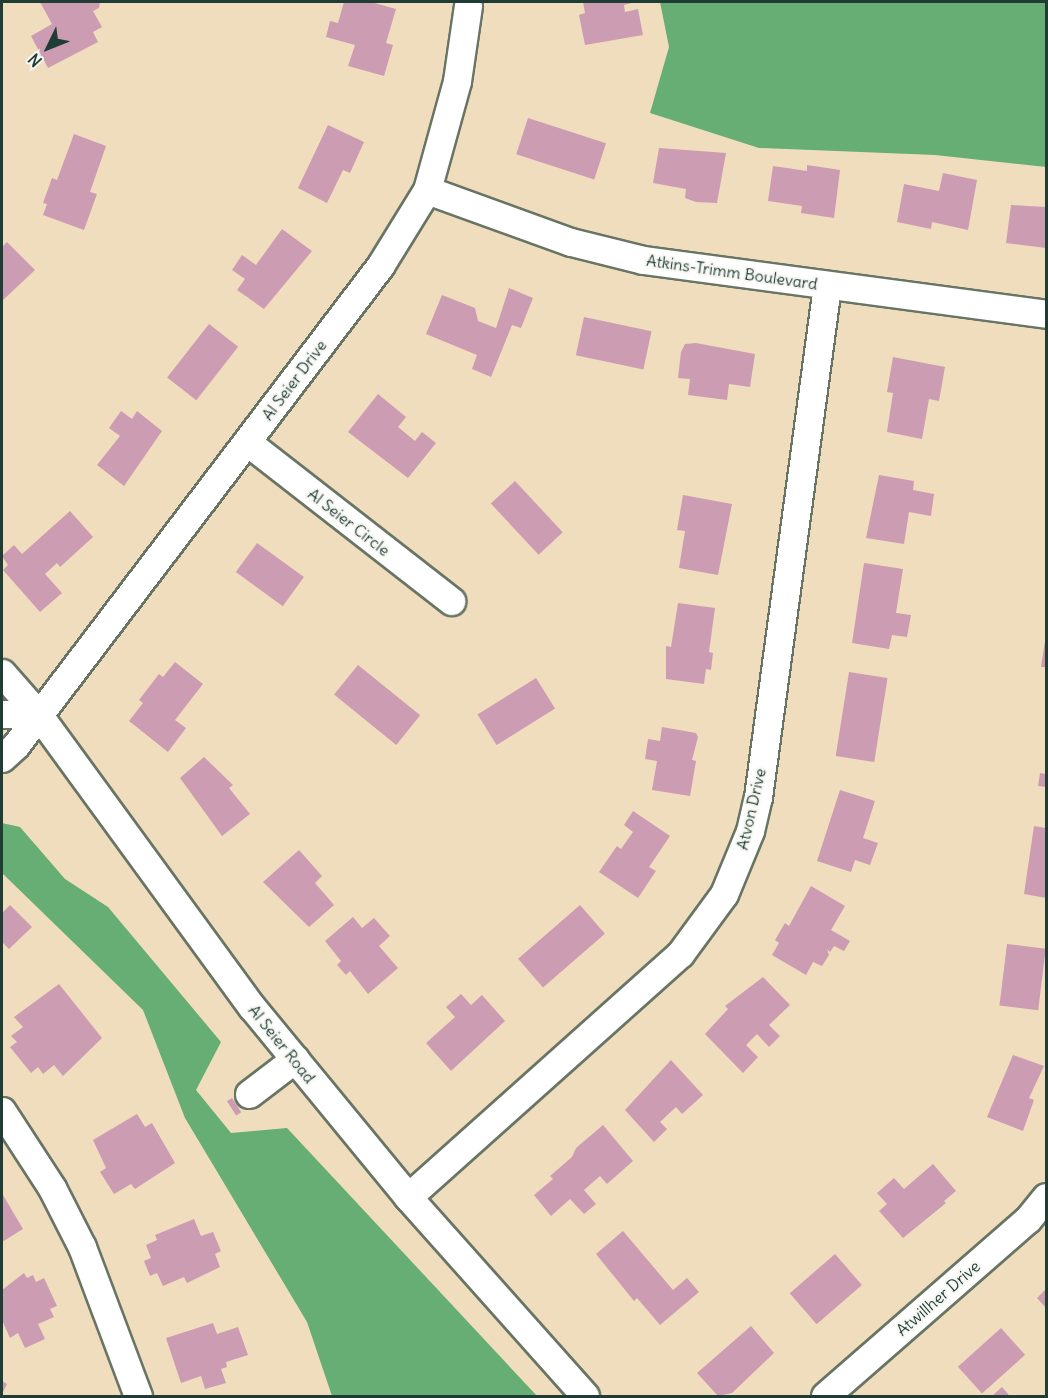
<!DOCTYPE html>
<style>
body{margin:0}
#map{position:relative;width:1048px;height:1398px;overflow:hidden;background:#f0ddbe;font-family:Delius,sans-serif}
div>[style]{position:absolute}
[style*='--x']{left:calc(var(--x)*1px);top:calc(var(--y)*1px);width:calc(var(--w)*1px);rotate:calc(var(--a)*1deg)}
.forest>*{inset:0;background:#66ae74}
.building>*{inset:0;background:#cc9cb3;transform-origin:0 0}
.roads{filter:drop-shadow(2px 0 #687564) drop-shadow(-2px 0 #687564) drop-shadow(0 2px #687564) drop-shadow(0 -2px #687564)}
.minor>*{height:27px;margin:-13.5px;padding:0 13.5px;transform-origin:13.5px;border-radius:13.5px;background:#fff}
span{translate:-50% -50%;white-space:nowrap;text-align:center;line-height:1.15;-webkit-text-stroke:4.5px #f6f6f2;paint-order:stroke}
.street-label{font-size:16px;color:#1f3d34}
.frame{position:absolute;inset:0;border:3px solid #1f3d34;pointer-events:none}
.north{position:absolute;left:18px;top:18px;width:60px;height:60px;-webkit-text-stroke:4px #f6f6f2;paint-order:stroke;rotate:227deg;font-size:16px;font-weight:700;line-height:24px;text-align:center;color:#1f3d34}
.north::after{content:'';display:block;margin:auto;width:21px;height:27px;background:#1f3d34;clip-path:polygon(50% 0,100% 100%,50% 72%,0 100%)}
</style>
<div id="map">
<div class="forest">
<i style="clip-path:polygon(660px 2px,1046px 2px,1046px 167px,935px 155px,759px 148px,650px 113px,669px 47px)"></i>
<i style="clip-path:polygon(2px 823px,20px 827px,65px 879px,108px 907px,221px 1042px,196px 1090px,231px 1133px,287px 1128px,537px 1396px,332px 1396px,307px 1322px,185px 1118px,143px 1010px,2px 873px)"></i>
</div>
<div class="building">
<i style="clip-path:polygon(40px 2px,100px 2px,99px 8px,93px 11px,102px 27px,93px 32px,98px 42px,48px 68px,31px 36px,52px 24px)"></i>
<i style="clip-path:polygon(344px 2px,371px 2px,396px 9px,386px 43px,393px 45px,384px 76px,348px 66px,355px 45px,326px 37px,330px 21px,338px 23px)"></i>
<i style="clip-path:polygon(583px 2px,636px 2px,624px 5px,625px 12px,638px 9px,643px 35px,585px 45px,579px 15px,585px 13px)"></i>
<i style="left:528px;top:118px;width:82px;height:38px;rotate:18deg"></i>
<i style="clip-path:polygon(328px 125px,364px 142px,350px 173px,343px 170px,327px 203px,298px 188px)"></i>
<i style="clip-path:polygon(74px 134px,106px 146px,90px 192px,97px 194px,84px 230px,43px 215px,47px 204px,43px 203px,52px 178px,57px 180px)"></i>
<i style="clip-path:polygon(659px 148px,726px 153px,717px 203px,696px 202px,685px 198px,686px 189px,653px 183px)"></i>
<i style="clip-path:polygon(807px 165px,840px 170px,834px 218px,801px 213px,802px 206px,768px 201px,773px 166px,807px 171px)"></i>
<i style="clip-path:polygon(943px 173px,977px 180px,968px 230px,932px 222px,931px 229px,897px 222px,904px 184px,939px 191px)"></i>
<i style="clip-path:polygon(1011px 205px,1046px 207px,1046px 248px,1006px 243px)"></i>
<i style="clip-path:polygon(282px 229px,312px 251px,264px 309px,237px 290px,245px 279px,232px 270px,242px 255px,256px 265px)"></i>
<i style="clip-path:polygon(7px 242px,35px 270px,2px 301px,2px 247px)"></i>
<i style="clip-path:polygon(509px 288px,533px 298px,521px 328px,512px 325px,491px 377px,472px 369px,477px 355px,426px 334px,442px 295px,475px 308px,478px 321px,496px 328px)"></i>
<i style="left:584px;top:317px;width:69px;height:39px;rotate:12deg"></i>
<i style="left:209px;top:324px;width:37px;height:68px;rotate:38deg"></i>
<i style="clip-path:polygon(696px 343px,755px 354px,750px 387px,729px 384px,727px 400px,688px 395px,690px 379px,678px 378px,681px 352px,685px 344px)"></i>
<i style="clip-path:polygon(893px 357px,945px 367px,939px 401px,929px 399px,922px 439px,887px 432px,893px 393px,887px 392px)"></i>
<i style="clip-path:polygon(378px 394px,406px 417px,398px 427px,415px 441px,422px 432px,436px 443px,408px 478px,348px 432px)"></i>
<i style="clip-path:polygon(121px 411px,132px 419px,137px 411px,162px 431px,124px 486px,97px 465px,120px 436px,109px 428px)"></i>
<i style="clip-path:polygon(879px 475px,914px 481px,913px 490px,934px 494px,931px 516px,909px 512px,904px 544px,866px 538px)"></i>
<i style="left:515px;top:481px;width:70px;height:33px;rotate:47deg"></i>
<i style="clip-path:polygon(683px 495px,732px 504px,718px 575px,679px 568px,685px 531px,677px 530px)"></i>
<i style="clip-path:polygon(70px 511px,93px 537px,60px 567px,57px 563px,45px 574px,62px 593px,40px 612px,3px 570px,8px 565px,2px 556px,14px 545px,22px 554px)"></i>
<i style="left:257px;top:543px;width:58px;height:36px;rotate:36deg"></i>
<i style="clip-path:polygon(864px 563px,903px 569px,896px 613px,911px 615px,907px 637px,892px 635px,889px 649px,852px 643px)"></i>
<i style="clip-path:polygon(678px 603px,715px 608px,709px 652px,713px 653px,711px 670px,706px 669px,704px 684px,666px 679px,666px 646px,671px 647px)"></i>
<i style="clip-path:polygon(1045px 641px,1046px 641px,1046px 667px,1041px 667px)"></i>
<i style="clip-path:polygon(175px 662px,203px 684px,175px 720px,186px 728px,168px 752px,129px 721px,143px 703px,139px 700px,159px 674px,163px 677px)"></i>
<i style="left:358px;top:665px;width:80px;height:38px;rotate:39deg"></i>
<i style="left:849px;top:672px;width:39px;height:85px;rotate:9deg"></i>
<i style="left:536px;top:678px;width:36px;height:69px;rotate:58deg"></i>
<i style="clip-path:polygon(662px 727px,696px 733px,698px 737px,692px 760px,696px 761px,690px 796px,652px 790px,657px 761px,645px 759px,648px 739px,660px 741px)"></i>
<i style="clip-path:polygon(204px 757px,233px 785px,229px 788px,250px 814px,222px 836px,180px 778px)"></i>
<i style="clip-path:polygon(1040px 773px,1046px 774px,1046px 787px,1038px 786px)"></i>
<i style="clip-path:polygon(840px 790px,875px 801px,863px 838px,878px 843px,870px 865px,855px 860px,851px 872px,817px 861px)"></i>
<i style="clip-path:polygon(633px 811px,670px 836px,649px 867px,656px 871px,638px 898px,599px 872px,617px 846px,621px 849px,633px 832px,624px 825px)"></i>
<i style="clip-path:polygon(1034px 826px,1046px 828px,1046px 898px,1024px 894px)"></i>
<i style="clip-path:polygon(299px 850px,322px 876px,315px 883px,334px 905px,309px 927px,263px 882px)"></i>
<i style="clip-path:polygon(811px 886px,845px 906px,831px 930px,850px 941px,844px 951px,834px 946px,830px 952px,827px 949px,829px 955px,822px 966px,813px 962px,806px 975px,772px 955px,779px 943px,775px 940px,785px 923px,789px 926px)"></i>
<i style="clip-path:polygon(10px 905px,32px 927px,9px 949px,2px 942px,2px 913px)"></i>
<i style="left:580px;top:905px;width:38px;height:82px;rotate:49deg"></i>
<i style="clip-path:polygon(353px 917px,362px 928px,374px 918px,390px 936px,379px 946px,398px 968px,368px 994px,350px 971px,346px 975px,337px 965px,341px 961px,325px 941px)"></i>
<i style="left:1007px;top:944px;width:39px;height:62px;rotate:7deg"></i>
<i style="clip-path:polygon(763px 977px,790px 1005px,769px 1025px,780px 1036px,769px 1047px,757px 1034px,746px 1045px,758px 1057px,743px 1073px,705px 1034px,728px 1009px,725px 1006px)"></i>
<i style="clip-path:polygon(59px 984px,102px 1038px,63px 1076px,54px 1065px,43px 1074px,38px 1067px,31px 1073px,10px 1047px,17px 1042px,11px 1036px,23px 1027px,14px 1017px)"></i>
<i style="clip-path:polygon(461px 994px,471px 1005px,482px 995px,505px 1021px,451px 1071px,426px 1043px,455px 1017px,446px 1007px)"></i>
<i style="clip-path:polygon(1013px 1055px,1044px 1066px,1029px 1098px,1034px 1100px,1023px 1131px,987px 1117px)"></i>
<i style="clip-path:polygon(671px 1060px,703px 1095px,682px 1114px,676px 1107px,660px 1122px,667px 1129px,654px 1142px,625px 1110px)"></i>
<i style="left:232px;top:1098px;width:17px;height:6px;rotate:57deg"></i>
<i style="clip-path:polygon(137px 1114px,145px 1127px,152px 1123px,175px 1163px,135px 1189px,131px 1184px,114px 1194px,100px 1172px,106px 1168px,93px 1140px)"></i>
<i style="clip-path:polygon(603px 1125px,633px 1161px,607px 1184px,600px 1176px,584px 1190px,596px 1204px,584px 1214px,570px 1199px,551px 1216px,534px 1195px,553px 1179px,550px 1176px,572px 1157px,576px 1148px)"></i>
<i style="clip-path:polygon(933px 1164px,956px 1191px,944px 1201px,946px 1203px,903px 1238px,879px 1211px,887px 1204px,877px 1193px,894px 1178px,904px 1189px)"></i>
<i style="clip-path:polygon(3px 1195px,23px 1229px,2px 1242px,2px 1196px)"></i>
<i style="clip-path:polygon(194px 1219px,201px 1236px,213px 1232px,221px 1251px,215px 1254px,220px 1267px,187px 1283px,184px 1277px,163px 1286px,157px 1273px,150px 1276px,144px 1261px,151px 1258px,146px 1245px,157px 1240px,155px 1235px)"></i>
<i style="clip-path:polygon(623px 1231px,673px 1290px,687px 1278px,699px 1292px,660px 1325px,637px 1298px,634px 1301px,596px 1254px)"></i>
<i style="left:835px;top:1254px;width:41px;height:60px;rotate:49deg"></i>
<i style="clip-path:polygon(24px 1273px,27px 1278px,33px 1275px,36px 1282px,44px 1278px,57px 1306px,50px 1309px,54px 1317px,38px 1324px,45px 1339px,25px 1348px,18px 1333px,10px 1338px,2px 1320px,2px 1290px)"></i>
<i style="clip-path:polygon(1046px 1289px,1046px 1308px,1037px 1298px)"></i>
<i style="clip-path:polygon(213px 1323px,217px 1334px,238px 1327px,248px 1355px,226px 1362px,227px 1367px,221px 1369px,226px 1383px,205px 1389px,201px 1376px,181px 1383px,166px 1338px)"></i>
<i style="clip-path:polygon(751px 1326px,774px 1353px,732px 1393px,718px 1396px,697px 1373px)"></i>
<i style="left:1001px;top:1328px;width:36px;height:58px;rotate:48deg"></i>
<i style="clip-path:polygon(2px 1381px,7px 1384px,2px 1394px)"></i>
<i style="clip-path:polygon(1002px 1387px,1009px 1395px,992px 1396px)"></i>
</div>
<div class="roads">
<div class="minor">
<i style="--x:427;--y:190;--w:153;--a:19.9"></i>
<i style="--x:571;--y:242;--w:74;--a:14"></i>
<i style="--x:643;--y:260;--w:407;--a:7.6"></i>
<i style="--x:247;--y:442;--w:259;--a:37.9"></i>
<i style="--x:2;--y:673;--w:55;--a:48.7"></i>
<i style="--x:38;--y:714;--w:363;--a:53.9"></i>
<i style="--x:252;--y:1007;--w:246;--a:50.6"></i>
<i style="--x:408;--y:1197;--w:266;--a:48.3"></i>
<i style="--x:2;--y:714;--w:36;--a:0"></i>
<i style="--x:2;--y:758;--w:19;--a:-43"></i>
<i style="--x:16;--y:745;--w:602;--a:-52.77"></i>
<i style="--x:380;--y:266;--w:89;--a:-58.3"></i>
<i style="--x:427;--y:190;--w:113;--a:-74.6"></i>
<i style="--x:457;--y:81;--w:76;--a:-81.7"></i>
<i style="--x:249;--y:1094;--w:58;--a:-37.3"></i>
<i style="--x:2;--y:1111;--w:92;--a:57"></i>
<i style="--x:52;--y:1188;--w:66;--a:63"></i>
<i style="--x:82;--y:1247;--w:159;--a:69.4"></i>
<i style="--x:408;--y:1197;--w:365;--a:-41.8"></i>
<i style="--x:680;--y:954;--w:74;--a:-53.7"></i>
<i style="--x:724;--y:894;--w:68;--a:-67.6"></i>
<i style="--x:750;--y:831;--w:35;--a:-77"></i>
<i style="--x:758;--y:797;--w:516;--a:-82.31"></i>
<i style="--x:825;--y:1396;--w:269;--a:-41.1"></i>
<i style="--x:1028;--y:1219;--w:28;--a:-51"></i>
</div>
</div>
<div class="street-label">
<span style="left:732px;top:272px;rotate:8deg">Atkins-Trimm Boulevard</span>
<span style="left:294px;top:380px;rotate:-53deg">Al Seier Drive</span>
<span style="left:349px;top:522px;rotate:38deg">Al Seier Circle</span>
<span style="left:751px;top:809px;rotate:-77deg">Atvon Drive</span>
<span style="left:282px;top:1044px;rotate:51deg">Al Seier Road</span>
<span style="left:938px;top:1298px;rotate:-41deg">Atwillher Drive</span>
</div>
<div class="frame"></div>
<div class="north">N</div>
</div>
